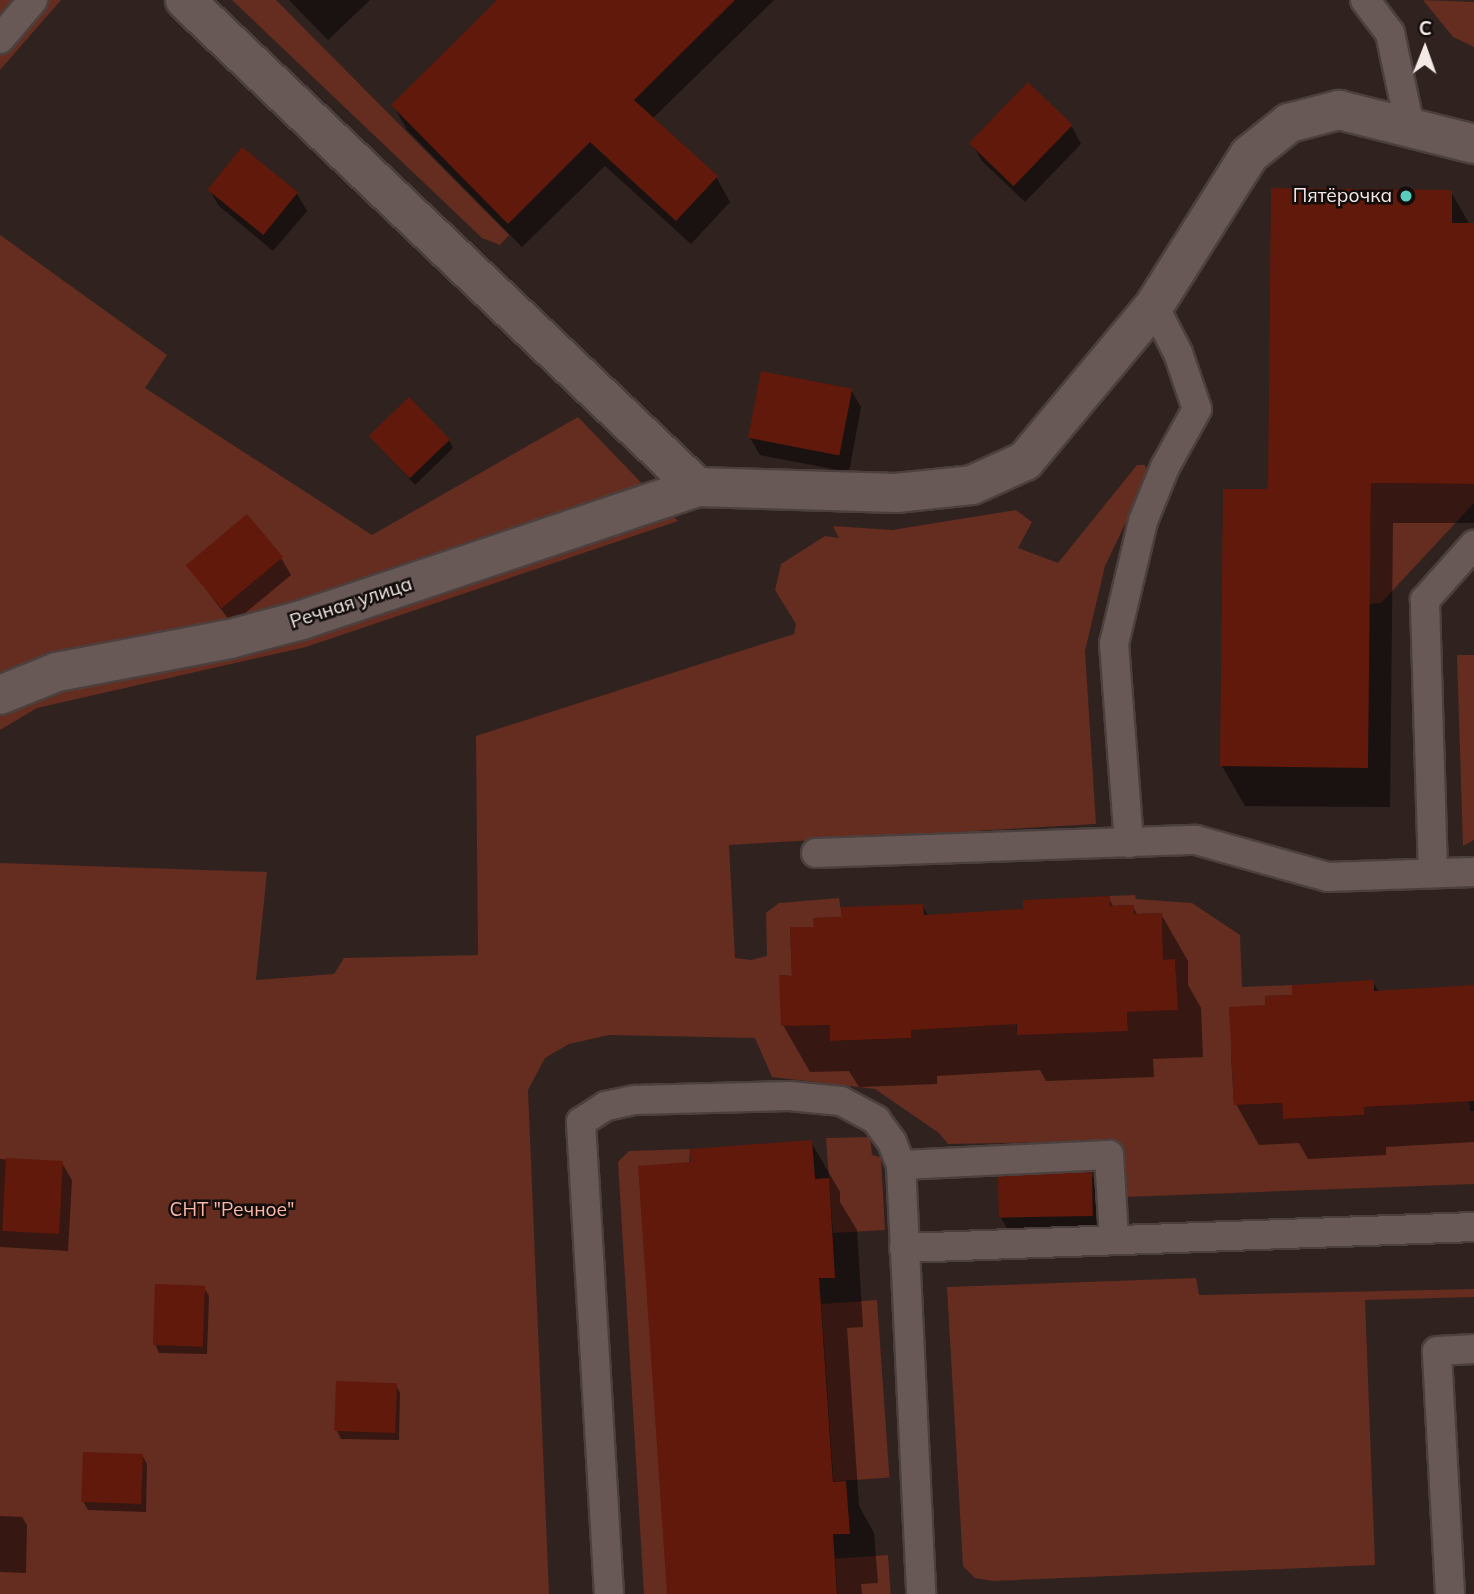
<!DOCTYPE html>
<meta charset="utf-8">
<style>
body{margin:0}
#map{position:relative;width:1474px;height:1594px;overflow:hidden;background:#2f221f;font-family:Mulish,sans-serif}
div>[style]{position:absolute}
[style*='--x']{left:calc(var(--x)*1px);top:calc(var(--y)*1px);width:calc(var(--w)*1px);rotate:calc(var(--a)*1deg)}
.green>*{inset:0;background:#652c20;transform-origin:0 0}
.shadow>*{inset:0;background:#0007}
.building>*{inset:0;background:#60190b;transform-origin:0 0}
.roads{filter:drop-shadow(2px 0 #4c403e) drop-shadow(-2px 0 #4c403e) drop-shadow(0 2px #4c403e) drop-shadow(0 -2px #4c403e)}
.service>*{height:28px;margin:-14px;padding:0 14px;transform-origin:14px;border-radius:14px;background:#695956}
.minor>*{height:38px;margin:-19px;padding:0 19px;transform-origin:19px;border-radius:19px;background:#695956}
.dots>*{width:19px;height:19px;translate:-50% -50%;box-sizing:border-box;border:4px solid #130d0c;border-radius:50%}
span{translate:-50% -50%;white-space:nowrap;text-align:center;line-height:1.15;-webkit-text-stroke:5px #130d0c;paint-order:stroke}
.poi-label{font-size:19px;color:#f3e9e7}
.right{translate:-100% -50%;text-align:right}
.street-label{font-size:19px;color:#f3e9e7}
.park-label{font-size:19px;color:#fbb8a9}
.north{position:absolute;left:1390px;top:14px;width:70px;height:70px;-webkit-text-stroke:5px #130d0c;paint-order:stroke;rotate:1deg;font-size:19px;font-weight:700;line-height:28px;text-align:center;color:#f3e9e7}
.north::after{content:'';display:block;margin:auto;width:24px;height:32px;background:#f3e9e7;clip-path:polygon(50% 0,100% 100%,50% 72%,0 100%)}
</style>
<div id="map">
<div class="green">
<i style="clip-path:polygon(0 0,61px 0,0 70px)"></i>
<i style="clip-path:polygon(232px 0,276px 0,509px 235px,500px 245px,482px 238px)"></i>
<i style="clip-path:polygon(1423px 0,1474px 2px,1474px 47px,1453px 37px)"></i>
<i style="clip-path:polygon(0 235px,167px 355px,145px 388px,372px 535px,578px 417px,678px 521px,306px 647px,37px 708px,0 730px)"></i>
<i style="clip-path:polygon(1137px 465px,1145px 465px,1149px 474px,1105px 566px,1085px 651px,1096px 824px,729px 845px,735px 958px,751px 960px,767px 956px,766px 913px,779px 903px,839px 898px,842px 917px,814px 918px,814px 927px,790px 928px,792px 976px,780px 975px,830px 1025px,831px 1041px,911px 1038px,911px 1030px,1016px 1016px,1017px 1034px,1128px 1030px,1127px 1012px,1177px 1010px,1175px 960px,1163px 960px,1162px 913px,1134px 914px,1134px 905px,1110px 906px,1110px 896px,1135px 895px,1136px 899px,1192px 903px,1240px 935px,1242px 987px,1292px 985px,1292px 995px,1265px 996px,1265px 1005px,1231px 1055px,1234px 1105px,1282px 1103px,1283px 1119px,1364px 1115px,1364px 1107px,1390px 1106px,1390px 1096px,1469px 1093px,1470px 1111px,1474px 1111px,1474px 1184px,1125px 1197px,1118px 1141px,948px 1144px,939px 1133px,875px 1089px,772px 1077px,755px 1038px,609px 1035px,569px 1044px,545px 1058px,528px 1090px,549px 1594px,0 1594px,0 863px,267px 872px,256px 980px,334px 974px,344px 958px,478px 955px,476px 736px,794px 634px,796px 624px,775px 590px,781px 564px,825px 536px,839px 538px,833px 526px,892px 530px,1016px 510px,1032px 522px,1018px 548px,1058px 563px)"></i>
<i style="clip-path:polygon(1371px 483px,1474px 484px,1474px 503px,1381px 603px,1369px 604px)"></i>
<i style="clip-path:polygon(1457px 655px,1474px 655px,1474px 840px,1463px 846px)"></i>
<i style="clip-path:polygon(870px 1137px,872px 1155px,881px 1157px,885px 1230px,833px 1233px,826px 1138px)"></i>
<i style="clip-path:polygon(690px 1149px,667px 1594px,644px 1594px,618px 1162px,629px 1151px)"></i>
<i style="clip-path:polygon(1196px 1278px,1199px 1295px,1474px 1289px,1474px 1297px,1365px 1300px,1375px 1565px,993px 1581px,975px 1578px,963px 1566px,947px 1287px)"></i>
<i style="left:877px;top:1300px;width:178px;height:56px;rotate:86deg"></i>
<i style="left:888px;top:1555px;width:39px;height:53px;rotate:86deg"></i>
</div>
<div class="shadow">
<i style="clip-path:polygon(289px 0,370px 0,328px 40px)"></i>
<i style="clip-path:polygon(500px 0,774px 0,652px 119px,716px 177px,730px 202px,691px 244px,605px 166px,522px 247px,407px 130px,393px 105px)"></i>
<i style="clip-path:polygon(1028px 85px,1072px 127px,1081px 144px,1025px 202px,982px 161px,972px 144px)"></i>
<i style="clip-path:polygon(209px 189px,297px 194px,307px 211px,273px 251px,219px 206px)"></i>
<i style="clip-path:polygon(1451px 192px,1470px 225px,1474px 225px,1474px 523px,1393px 523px,1390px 807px,1245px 806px,1222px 766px)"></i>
<i style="clip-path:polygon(851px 390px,861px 407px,849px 472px,760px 455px,750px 438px)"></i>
<i style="clip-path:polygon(371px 436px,449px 440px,453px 448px,415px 485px)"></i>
<i style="clip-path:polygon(281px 558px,291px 575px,232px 624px,188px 565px)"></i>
<i style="clip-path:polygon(1109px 898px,1114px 908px,1133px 907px,1138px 916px,1161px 914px,1188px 961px,1188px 985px,1201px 1008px,1203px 1057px,1153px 1059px,1154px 1077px,1046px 1081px,1040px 1070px,937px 1076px,937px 1084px,859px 1087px,849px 1071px,810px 1072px,783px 1025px,794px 977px,816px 929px,844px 918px,922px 905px,928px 916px,1025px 911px)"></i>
<i style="clip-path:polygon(1373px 982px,1379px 992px,1474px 987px,1474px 1142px,1386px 1147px,1386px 1155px,1308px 1159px,1299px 1143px,1259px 1145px,1236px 1104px,1267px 1007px,1294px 997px)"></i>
<i style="clip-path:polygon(811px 1142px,840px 1192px,840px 1202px,857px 1230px,863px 1327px,847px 1328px,859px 1506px,874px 1533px,878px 1583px,861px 1584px,862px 1594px,669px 1594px,693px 1164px)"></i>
<i style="clip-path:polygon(0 1159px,62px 1163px,72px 1180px,68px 1251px,0 1247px)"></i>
<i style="clip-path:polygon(1091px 1174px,1101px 1191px,1102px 1233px,1011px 1235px,1001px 1218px)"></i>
<i style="clip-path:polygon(204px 1288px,209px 1296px,207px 1354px,159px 1353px,155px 1344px)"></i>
<i style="clip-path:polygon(396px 1385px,400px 1393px,399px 1440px,341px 1439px,337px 1431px)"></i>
<i style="clip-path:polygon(142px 1455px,147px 1464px,146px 1512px,88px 1510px,83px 1501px)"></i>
<i style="clip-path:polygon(0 1516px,22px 1517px,27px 1525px,26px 1573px,0 1572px)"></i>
</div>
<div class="building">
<i style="clip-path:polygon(497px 0,735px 0,634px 100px,718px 176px,676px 221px,590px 142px,508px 224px,391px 105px)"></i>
<i style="left:1028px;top:82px;width:62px;height:85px;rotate:44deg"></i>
<i style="left:242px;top:147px;width:72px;height:55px;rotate:39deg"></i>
<i style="clip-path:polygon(1271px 188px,1452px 190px,1452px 223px,1474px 223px,1474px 484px,1371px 483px,1368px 768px,1220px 766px,1223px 489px,1268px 489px)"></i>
<i style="left:761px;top:371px;width:93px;height:68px;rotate:11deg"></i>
<i style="left:409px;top:397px;width:59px;height:56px;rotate:46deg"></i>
<i style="left:247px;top:514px;width:56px;height:80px;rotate:50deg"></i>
<i style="clip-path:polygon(1110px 896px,1110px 906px,1134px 905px,1134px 914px,1162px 913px,1163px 960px,1175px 959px,1178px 1010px,1127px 1012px,1128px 1031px,1017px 1035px,1017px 1024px,911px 1030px,911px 1038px,830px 1041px,830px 1025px,781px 1026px,779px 975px,792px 976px,790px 927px,814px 927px,813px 918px,842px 917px,841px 907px,923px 904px,924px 915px,1023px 909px,1023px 900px)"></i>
<i style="clip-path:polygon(1374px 980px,1374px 991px,1474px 985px,1474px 1101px,1364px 1107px,1364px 1115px,1283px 1119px,1282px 1103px,1234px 1105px,1229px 1007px,1265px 1005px,1265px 996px,1292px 995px,1292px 985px)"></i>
<i style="clip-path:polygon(812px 1140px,815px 1179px,829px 1178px,835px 1278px,819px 1278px,833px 1482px,846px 1481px,850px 1534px,833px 1534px,837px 1594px,667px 1594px,638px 1166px,691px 1162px,690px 1149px)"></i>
<i style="left:6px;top:1158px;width:57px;height:73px;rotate:3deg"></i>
<i style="left:1092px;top:1172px;width:44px;height:94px;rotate:89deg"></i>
<i style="left:155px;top:1284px;width:50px;height:61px;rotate:2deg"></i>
<i style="left:336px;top:1381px;width:61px;height:50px;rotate:2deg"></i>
<i style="left:83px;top:1452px;width:60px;height:50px;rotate:2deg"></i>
</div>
<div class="roads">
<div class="service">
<i style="--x:1365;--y:0;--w:41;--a:52.9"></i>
<i style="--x:1390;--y:33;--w:96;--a:78"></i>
<i style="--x:0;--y:39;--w:51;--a:-49.8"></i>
<i style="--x:1129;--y:843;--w:200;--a:-94.3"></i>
<i style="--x:1114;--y:644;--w:126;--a:-76.7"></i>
<i style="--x:1143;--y:521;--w:58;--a:-67.8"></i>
<i style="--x:1165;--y:467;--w:66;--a:-61.1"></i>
<i style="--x:1197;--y:409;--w:59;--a:-108.7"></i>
<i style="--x:1178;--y:353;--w:53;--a:-117.1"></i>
<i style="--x:816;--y:853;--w:380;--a:-2"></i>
<i style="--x:1196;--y:840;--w:137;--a:15.7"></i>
<i style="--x:1328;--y:877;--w:146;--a:-2"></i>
<i style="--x:1433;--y:873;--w:273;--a:-91.7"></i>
<i style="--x:1425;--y:600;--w:74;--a:-48.3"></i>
<i style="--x:901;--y:1165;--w:208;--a:-2.8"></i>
<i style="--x:1109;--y:1155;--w:85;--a:86.6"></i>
<i style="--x:904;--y:1248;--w:570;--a:-2.11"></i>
<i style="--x:609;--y:1594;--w:473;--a:-93.4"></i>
<i style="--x:581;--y:1122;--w:30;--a:-33"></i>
<i style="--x:606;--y:1106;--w:30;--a:-12"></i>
<i style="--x:635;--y:1100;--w:154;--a:-1.5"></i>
<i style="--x:789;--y:1096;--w:52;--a:5.5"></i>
<i style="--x:841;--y:1101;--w:40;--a:28"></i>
<i style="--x:876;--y:1120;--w:27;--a:54"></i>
<i style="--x:892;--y:1142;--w:25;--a:69"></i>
<i style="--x:901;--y:1165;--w:429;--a:87.3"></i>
<i style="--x:1450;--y:1594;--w:243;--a:-93.1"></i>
<i style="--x:1437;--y:1351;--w:37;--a:-3"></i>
</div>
<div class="minor">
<i style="--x:185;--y:0;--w:707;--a:43.57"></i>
<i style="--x:0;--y:695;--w:61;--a:-22"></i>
<i style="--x:57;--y:672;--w:176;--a:-10.8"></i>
<i style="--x:230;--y:639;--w:74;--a:-14.8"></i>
<i style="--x:302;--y:620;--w:417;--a:-18.6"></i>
<i style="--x:697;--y:487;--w:199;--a:1.7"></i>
<i style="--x:896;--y:493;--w:76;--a:-6"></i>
<i style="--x:972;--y:485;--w:58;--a:-24.4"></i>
<i style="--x:1025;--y:461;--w:202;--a:-50.2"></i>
<i style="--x:1154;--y:306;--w:178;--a:-57.8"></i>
<i style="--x:1249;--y:155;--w:51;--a:-38.7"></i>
<i style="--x:1289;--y:123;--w:52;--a:-14.6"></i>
<i style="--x:1339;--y:110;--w:139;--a:14.1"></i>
</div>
</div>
<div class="dots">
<i style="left:1406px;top:196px;background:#5acebe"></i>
</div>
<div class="poi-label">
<span class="right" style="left:1392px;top:196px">Пятёрочка</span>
</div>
<div class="street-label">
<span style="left:351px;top:603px;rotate:-18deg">Речная улица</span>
</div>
<div class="park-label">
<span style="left:232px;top:1210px">СНТ "Речное"</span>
</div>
<div class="north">С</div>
</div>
